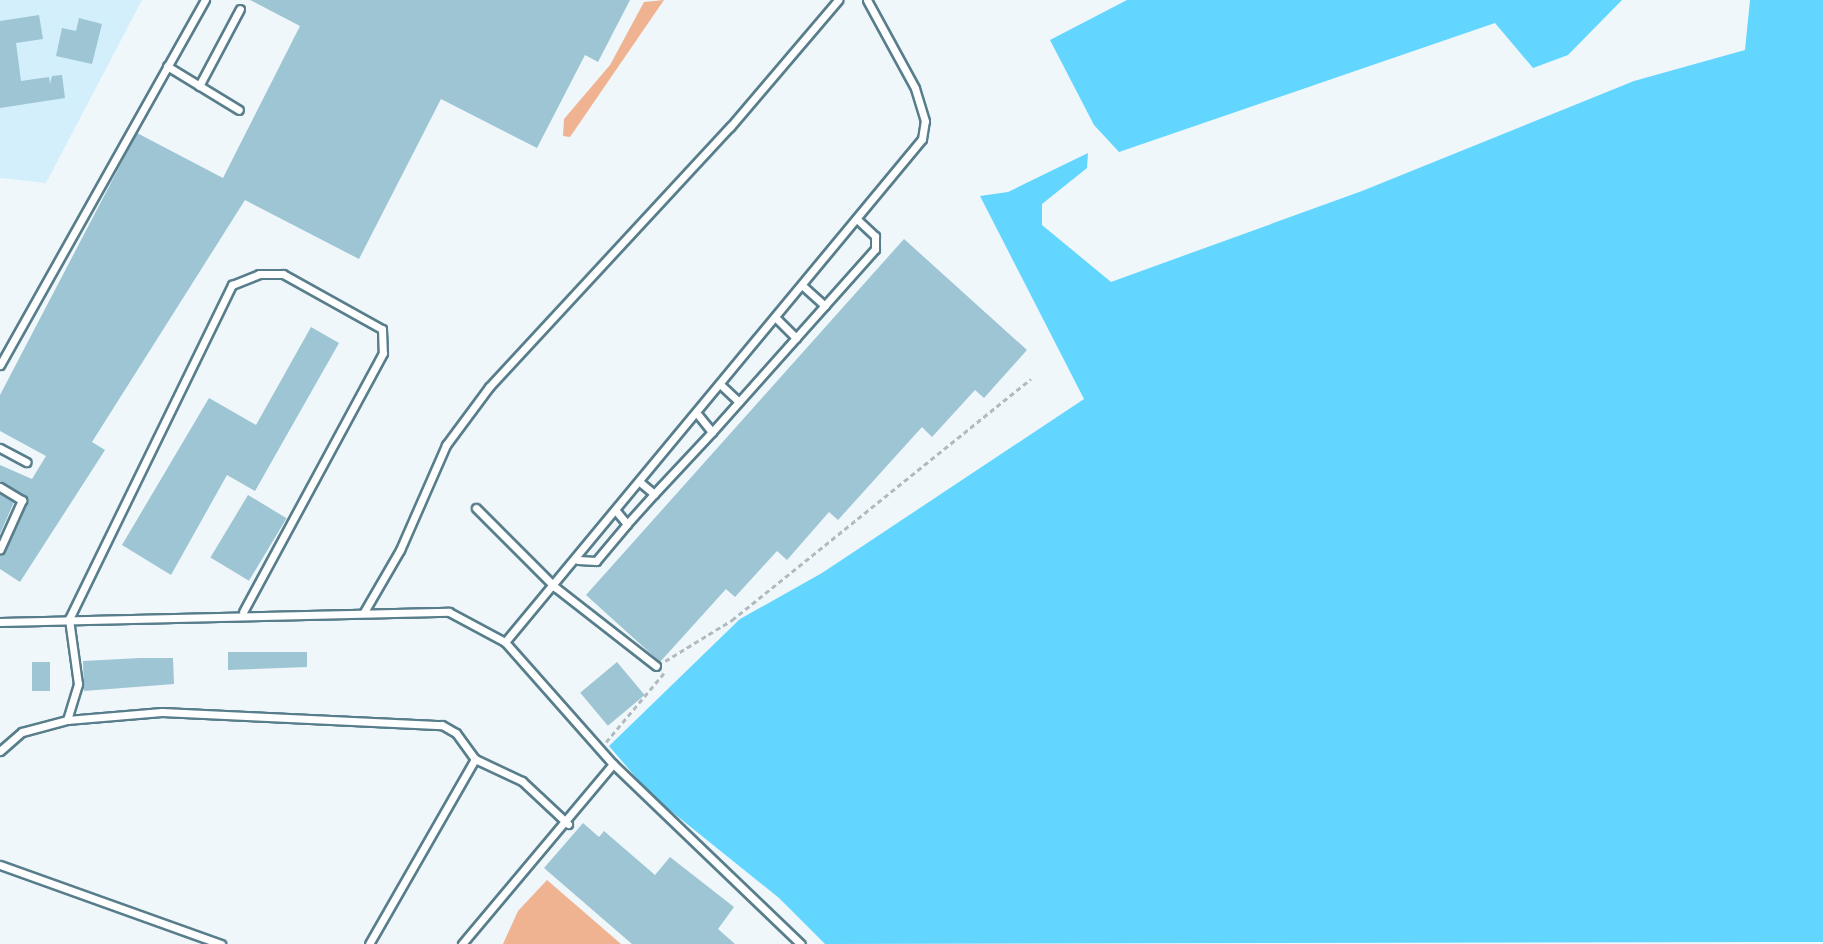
<!DOCTYPE html>
<style>
body{margin:0}
#map{position:relative;width:1823px;height:944px;overflow:hidden;background:#eff7fb;font-family:"Fira Sans Condensed",sans-serif}
div>[style]{position:absolute}
[style*='--x']{left:calc(var(--x)*1px);top:calc(var(--y)*1px);width:calc(var(--w)*1px);rotate:calc(var(--a)*1deg)}
.built>*{inset:0;background:#d2effb}
.green>*{inset:0;background:#f0b392}
.water>*{inset:0;background:#62d6fe}
.building>*{inset:0;background:#9dc5d4;transform-origin:0 0}
.path>*{height:2.5px;margin-top:-1.25px;transform-origin:0;background:repeating-linear-gradient(90deg,#b0babf 0 5px,transparent 0 8.5px)}
.roads{filter:drop-shadow(2px 0 #587e8c) drop-shadow(-2px 0 #587e8c) drop-shadow(0 2px #587e8c) drop-shadow(0 -2px #587e8c)}
.service>*{height:7px;margin:-3.5px;padding:0 3.5px;transform-origin:3.5px;border-radius:3.5px;background:#fff}
span{translate:-50% -50%;white-space:nowrap;text-align:center;line-height:1.15;-webkit-text-stroke:5px #eff7fb;paint-order:stroke}
</style>
<div id="map">
<div class="built">
<i style="clip-path:polygon(0 0,142px 0,46px 183px,0 178px)"></i>
</div>
<div class="green">
<i style="clip-path:polygon(664px 0,570px 137px,563px 136px,564px 119px,610px 65px,644px 2px)"></i>
<i style="clip-path:polygon(547px 880px,621px 944px,503px 944px,518px 911px)"></i>
</div>
<div class="water">
<i style="clip-path:polygon(1127px 0,1622px 0,1568px 55px,1533px 68px,1495px 23px,1119px 152px,1094px 125px,1050px 40px)"></i>
<i style="clip-path:polygon(1750px 0,1823px 0,1823px 942px,825px 944px,779px 898px,651px 795px,609px 746px,740px 619px,822px 573px,1084px 399px,980px 196px,1008px 192px,1088px 153px,1087px 168px,1042px 204px,1042px 225px,1111px 282px,1362px 191px,1634px 81px,1745px 50px)"></i>
</div>
<div class="building">
<i style="clip-path:polygon(250px 0,630px 0,598px 62px,585px 55px,537px 148px,441px 99px,359px 259px,245px 200px,92px 442px,105px 450px,20px 582px,0 569px,0 555px,28px 499px,0 481px,0 465px,32px 479px,46px 456px,0 431px,0 395px,137px 133px,223px 178px,300px 26px)"></i>
<i style="clip-path:polygon(39px 15px,43px 39px,16px 43px,21px 81px,49px 77px,50px 84px,52px 76px,62px 75px,65px 98px,0 108px,0 21px)"></i>
<i style="clip-path:polygon(79px 18px,102px 24px,92px 64px,56px 56px,62px 28px,76px 31px)"></i>
<i style="clip-path:polygon(904px 239px,1027px 350px,984px 398px,975px 390px,932px 437px,922px 427px,838px 520px,829px 512px,787px 560px,777px 551px,735px 597px,726px 589px,660px 662px,586px 595px)"></i>
<i style="clip-path:polygon(311px 327px,339px 343px,255px 491px,227px 475px,171px 575px,122px 545px,209px 398px,256px 425px)"></i>
<i style="clip-path:polygon(0 494px,14px 502px,0 534px)"></i>
<i style="left:248px;top:495px;width:45px;height:73px;rotate:31deg"></i>
<i style="clip-path:polygon(228px 652px,307px 652px,307px 667px,228px 670px)"></i>
<i style="clip-path:polygon(140px 658px,173px 658px,174px 684px,84px 691px,83px 661px)"></i>
<i style="left:32px;top:662px;width:18px;height:29px"></i>
<i style="left:617px;top:662px;width:43px;height:48px;rotate:50deg"></i>
<i style="clip-path:polygon(583px 823px,599px 837px,604px 831px,655px 875px,670px 857px,734px 907px,718px 929px,735px 944px,632px 944px,544px 868px)"></i>
</div>
<div class="path">
<i style="--x:665;--y:661;--w:79;--a:-31.5"></i>
<i style="--x:732;--y:620;--w:384;--a:-38.9"></i>
<i style="--x:606;--y:742;--w:90;--a:-50"></i>
</div>
<div class="roads">
<div class="service">
<i style="--x:167;--y:66;--w:84;--a:31.4"></i>
<i style="--x:199;--y:86;--w:87;--a:-62"></i>
<i style="--x:804;--y:287;--w:28;--a:42"></i>
<i style="--x:777;--y:319;--w:27;--a:45"></i>
<i style="--x:0;--y:365;--w:419;--a:-60.7"></i>
<i style="--x:722;--y:386;--w:23;--a:43"></i>
<i style="--x:712;--y:432;--w:245;--a:-48.3"></i>
<i style="--x:875;--y:249;--w:13;--a:-90"></i>
<i style="--x:875;--y:236;--w:22;--a:-137"></i>
<i style="--x:0;--y:448;--w:30;--a:28"></i>
<i style="--x:641;--y:483;--w:17;--a:40"></i>
<i style="--x:654;--y:494;--w:85;--a:-46.9"></i>
<i style="--x:712;--y:432;--w:22;--a:-129"></i>
<i style="--x:0;--y:487;--w:26;--a:31"></i>
<i style="--x:22;--y:500;--w:54;--a:114.2"></i>
<i style="--x:476;--y:508;--w:112;--a:45"></i>
<i style="--x:555;--y:587;--w:128;--a:38"></i>
<i style="--x:627;--y:524;--w:40;--a:-48"></i>
<i style="--x:578;--y:560;--w:18;--a:3"></i>
<i style="--x:596;--y:561;--w:48;--a:-50"></i>
<i style="--x:627;--y:524;--w:16;--a:-130"></i>
<i style="--x:364;--y:612;--w:72;--a:-59.9"></i>
<i style="--x:400;--y:550;--w:115;--a:-66.3"></i>
<i style="--x:446;--y:445;--w:72;--a:-53.4"></i>
<i style="--x:489;--y:387;--w:355;--a:-47.2"></i>
<i style="--x:730;--y:127;--w:167;--a:-49.6"></i>
<i style="--x:0;--y:622;--w:449;--a:-1.3"></i>
<i style="--x:449;--y:612;--w:64;--a:28.2"></i>
<i style="--x:505;--y:642;--w:163;--a:48.5"></i>
<i style="--x:613;--y:764;--w:235;--a:130"></i>
<i style="--x:505;--y:642;--w:653;--a:-50.34"></i>
<i style="--x:922;--y:139;--w:18;--a:-81"></i>
<i style="--x:925;--y:121;--w:34;--a:-107"></i>
<i style="--x:915;--y:88;--w:100;--a:-118.6"></i>
<i style="--x:67;--y:720;--w:95;--a:-4.8"></i>
<i style="--x:162;--y:712;--w:280;--a:2.7"></i>
<i style="--x:442;--y:725;--w:16;--a:30"></i>
<i style="--x:456;--y:733;--w:32;--a:54"></i>
<i style="--x:475;--y:759;--w:213;--a:119.8"></i>
<i style="--x:0;--y:751;--w:29;--a:-41"></i>
<i style="--x:22;--y:732;--w:47;--a:-14.9"></i>
<i style="--x:67;--y:720;--w:38;--a:-73"></i>
<i style="--x:78;--y:684;--w:66;--a:-97.9"></i>
<i style="--x:69;--y:619;--w:372;--a:-64"></i>
<i style="--x:232;--y:285;--w:29;--a:-22"></i>
<i style="--x:259;--y:274;--w:24;--a:0"></i>
<i style="--x:283;--y:274;--w:113;--a:29.1"></i>
<i style="--x:382;--y:329;--w:24;--a:88"></i>
<i style="--x:383;--y:353;--w:294;--a:118.4"></i>
<i style="--x:475;--y:759;--w:52;--a:25.1"></i>
<i style="--x:522;--y:781;--w:63;--a:43.1"></i>
<i style="--x:613;--y:764;--w:260;--a:43.8"></i>
<i style="--x:0;--y:865;--w:235;--a:19.7"></i>
</div>
</div>
</div>
